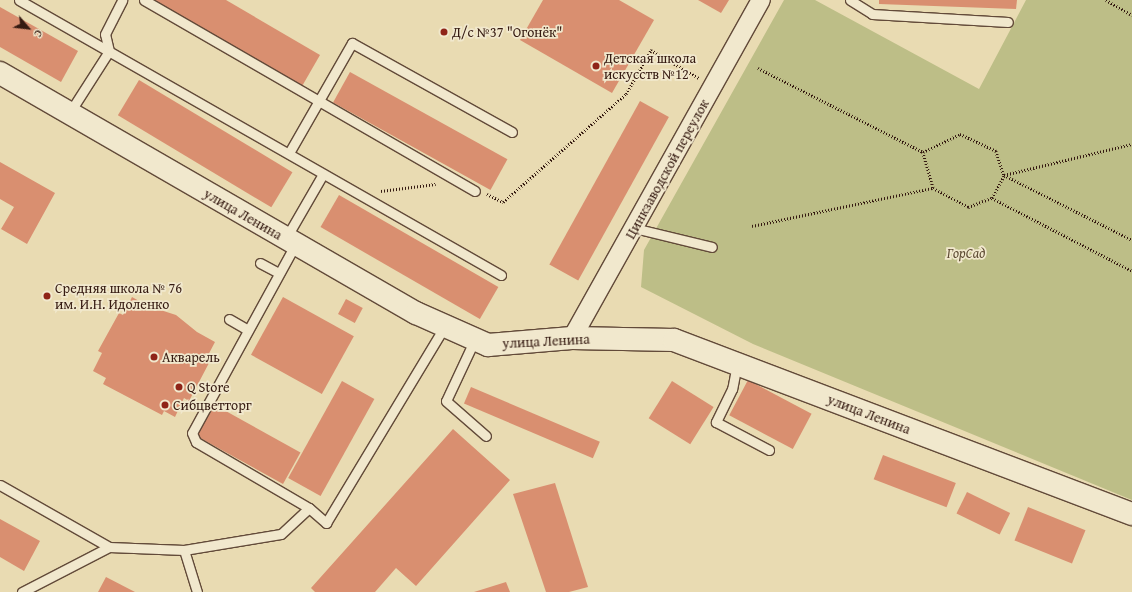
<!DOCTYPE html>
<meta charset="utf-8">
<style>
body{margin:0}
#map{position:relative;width:1132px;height:592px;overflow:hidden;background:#e9dbb2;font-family:"Gentium Book Plus",serif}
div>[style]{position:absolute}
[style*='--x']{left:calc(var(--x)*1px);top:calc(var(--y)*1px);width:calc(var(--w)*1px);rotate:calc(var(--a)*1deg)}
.green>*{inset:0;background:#bdbe87}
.building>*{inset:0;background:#d98f70;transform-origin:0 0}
.path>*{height:2.5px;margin-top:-1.25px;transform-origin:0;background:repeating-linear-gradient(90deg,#351a11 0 1px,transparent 0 3px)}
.roads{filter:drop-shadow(1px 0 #624a39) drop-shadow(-1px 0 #624a39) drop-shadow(0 1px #624a39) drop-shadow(0 -1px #624a39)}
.service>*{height:9px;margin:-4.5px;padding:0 4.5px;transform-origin:4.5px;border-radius:4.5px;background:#f1e8cd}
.minor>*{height:18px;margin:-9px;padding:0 9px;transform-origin:9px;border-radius:9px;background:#f1e8cd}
.tertiary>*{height:22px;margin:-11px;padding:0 11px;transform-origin:11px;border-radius:11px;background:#f1e8cd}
.dots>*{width:11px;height:11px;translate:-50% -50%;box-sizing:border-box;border:2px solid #f1e8cd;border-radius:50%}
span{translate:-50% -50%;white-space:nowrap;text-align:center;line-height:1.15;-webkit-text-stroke:3.5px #f1e8cd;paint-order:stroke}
.poi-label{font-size:14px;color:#351a11}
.left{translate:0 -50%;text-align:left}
.street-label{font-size:14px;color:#351a11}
.park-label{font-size:14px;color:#5e4b34;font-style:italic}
.north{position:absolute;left:8px;top:8px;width:40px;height:40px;-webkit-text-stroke:3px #f1e8cd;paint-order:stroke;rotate:118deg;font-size:11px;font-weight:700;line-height:16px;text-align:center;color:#351a11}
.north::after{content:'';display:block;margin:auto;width:14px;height:18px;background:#351a11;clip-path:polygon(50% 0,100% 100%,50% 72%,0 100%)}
</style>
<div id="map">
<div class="green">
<i style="clip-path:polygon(784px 0,815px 0,979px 89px,1026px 0,1132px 0,1132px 500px,753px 344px,641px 287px,644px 250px)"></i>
</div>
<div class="building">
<i style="clip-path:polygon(151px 0,226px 0,320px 55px,301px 88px)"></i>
<i style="clip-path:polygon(543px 0,619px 0,654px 20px,612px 93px,520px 40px)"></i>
<i style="clip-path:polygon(698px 0,729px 0,721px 13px)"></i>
<i style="clip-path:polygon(879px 0,1017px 0,1016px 9px,879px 4px)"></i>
<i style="clip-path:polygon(0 7px,78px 51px,61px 82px,0 47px)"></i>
<i style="left:350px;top:72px;width:180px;height:35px;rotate:29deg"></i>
<i style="left:139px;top:80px;width:179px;height:41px;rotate:31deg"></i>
<i style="left:640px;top:101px;width:33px;height:187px;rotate:29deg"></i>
<i style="clip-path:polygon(0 162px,55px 193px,27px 244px,1px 229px,14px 207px,0 199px)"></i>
<i style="left:339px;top:195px;width:184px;height:37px;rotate:30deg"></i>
<i style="clip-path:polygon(132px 297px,148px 306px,176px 315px,197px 332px,215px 342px,205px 361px,209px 363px,189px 401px,184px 398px,175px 417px,164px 411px,162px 415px,103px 384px,106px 378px,93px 371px,102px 353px,98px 351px,119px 313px,123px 315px)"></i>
<i style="left:283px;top:297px;width:81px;height:66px;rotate:29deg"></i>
<i style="left:346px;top:299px;width:19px;height:17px;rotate:28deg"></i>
<i style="left:748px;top:380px;width:72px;height:40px;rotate:28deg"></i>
<i style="left:342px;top:381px;width:37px;height:111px;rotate:29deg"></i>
<i style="left:672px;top:381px;width:49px;height:44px;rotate:32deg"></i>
<i style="left:471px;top:387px;width:140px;height:18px;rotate:23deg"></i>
<i style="left:213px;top:404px;width:100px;height:36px;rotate:29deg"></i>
<i style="clip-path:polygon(453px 429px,510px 480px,416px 586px,396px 568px,375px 592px,315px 592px,311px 588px)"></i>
<i style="left:883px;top:455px;width:78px;height:26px;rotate:21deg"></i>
<i style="clip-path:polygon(555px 483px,588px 587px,569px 592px,546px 592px,513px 494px)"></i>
<i style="left:967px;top:492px;width:48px;height:24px;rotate:26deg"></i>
<i style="left:1028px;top:507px;width:62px;height:36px;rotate:22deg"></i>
<i style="clip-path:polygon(0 519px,40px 541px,24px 571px,0 557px)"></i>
<i style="clip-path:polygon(106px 577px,135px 592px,98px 592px)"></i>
<i style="clip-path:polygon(506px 582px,510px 592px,474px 592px)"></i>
</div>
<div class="path">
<i style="--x:1106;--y:0;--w:30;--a:30"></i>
<i style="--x:758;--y:68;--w:185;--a:27"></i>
<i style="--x:923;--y:152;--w:37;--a:74"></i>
<i style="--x:933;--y:188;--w:40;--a:28"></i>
<i style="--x:968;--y:207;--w:26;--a:-21"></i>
<i style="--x:992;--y:198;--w:26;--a:-62"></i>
<i style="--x:1004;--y:175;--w:132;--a:-13.6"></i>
<i style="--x:923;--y:152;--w:41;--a:-25.9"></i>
<i style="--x:960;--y:134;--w:40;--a:25"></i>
<i style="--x:996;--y:151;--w:25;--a:72"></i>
<i style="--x:1004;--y:175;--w:144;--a:26.9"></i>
<i style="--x:381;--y:191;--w:55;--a:-7.3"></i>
<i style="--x:487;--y:194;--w:18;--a:27"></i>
<i style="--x:503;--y:202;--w:164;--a:-41.3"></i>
<i style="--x:626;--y:94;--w:51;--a:-60.4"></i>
<i style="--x:651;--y:50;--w:56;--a:30.3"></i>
<i style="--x:992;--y:198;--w:158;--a:27.5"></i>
<i style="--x:752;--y:226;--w:185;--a:-11.9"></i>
</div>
<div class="roads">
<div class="service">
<i style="--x:19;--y:0;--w:555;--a:29.71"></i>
<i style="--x:144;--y:0;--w:382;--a:30"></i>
<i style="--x:850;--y:0;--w:26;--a:32"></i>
<i style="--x:872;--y:14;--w:136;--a:3.4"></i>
<i style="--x:70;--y:112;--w:72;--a:-57.4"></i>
<i style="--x:109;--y:51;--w:17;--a:-103"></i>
<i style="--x:105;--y:34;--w:38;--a:-63"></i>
<i style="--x:289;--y:153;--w:127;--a:-60.2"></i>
<i style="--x:352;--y:43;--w:183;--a:29.1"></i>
<i style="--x:634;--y:228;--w:80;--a:13.7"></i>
<i style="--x:286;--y:238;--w:74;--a:-60"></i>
<i style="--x:295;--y:245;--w:214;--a:118.7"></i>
<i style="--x:192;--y:433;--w:10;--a:66"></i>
<i style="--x:196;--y:442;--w:131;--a:30.3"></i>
<i style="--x:309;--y:508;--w:23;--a:41"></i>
<i style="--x:326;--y:523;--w:230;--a:-58.9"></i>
<i style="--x:260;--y:263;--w:21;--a:28"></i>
<i style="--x:229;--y:319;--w:22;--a:30"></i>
<i style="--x:475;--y:339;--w:68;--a:115.1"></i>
<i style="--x:446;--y:401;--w:53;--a:41.2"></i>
<i style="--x:737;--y:364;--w:25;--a:101"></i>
<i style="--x:732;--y:389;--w:37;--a:116"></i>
<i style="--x:716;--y:422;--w:60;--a:27.8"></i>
<i style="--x:0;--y:485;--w:125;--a:29.6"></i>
<i style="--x:109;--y:547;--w:98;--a:152.7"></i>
<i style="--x:109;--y:547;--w:75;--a:2.3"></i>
<i style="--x:184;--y:550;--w:98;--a:-9.4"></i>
<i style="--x:281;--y:534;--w:38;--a:-43"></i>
<i style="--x:184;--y:550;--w:44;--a:72.8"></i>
</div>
<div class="minor">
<i style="--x:572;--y:338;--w:387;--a:-60.8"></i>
</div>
<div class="tertiary">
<i style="--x:0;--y:73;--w:480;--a:30"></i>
<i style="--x:416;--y:313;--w:79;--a:24"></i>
<i style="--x:488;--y:345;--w:84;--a:-4.8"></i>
<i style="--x:572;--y:338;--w:102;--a:1.1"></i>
<i style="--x:674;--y:340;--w:490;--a:20.8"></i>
</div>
</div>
<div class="dots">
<i style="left:444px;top:32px;background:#8f2418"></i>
<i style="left:596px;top:66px;background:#8f2418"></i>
<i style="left:47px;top:296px;background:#8f2418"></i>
<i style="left:154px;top:357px;background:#8f2418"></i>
<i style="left:179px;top:387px;background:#8f2418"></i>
<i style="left:165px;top:405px;background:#8f2418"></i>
</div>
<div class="poi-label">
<span class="left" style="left:452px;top:32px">Д/с №37 "Огонёк"</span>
<span class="left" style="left:604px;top:66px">Детская школа<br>искусств №12</span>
<span class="left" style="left:55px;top:296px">Средняя школа № 76<br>им. И.Н. Идоленко</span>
<span class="left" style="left:162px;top:357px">Акварель</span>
<span class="left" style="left:187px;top:387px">Q Store</span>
<span class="left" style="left:173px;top:405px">Сибцветторг</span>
</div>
<div class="street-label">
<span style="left:667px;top:169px;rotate:-61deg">Цинкзаводской переулок</span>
<span style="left:243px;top:214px;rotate:30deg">улица Ленина</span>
<span style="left:546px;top:341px;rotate:-3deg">улица Ленина</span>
<span style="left:869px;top:414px;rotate:21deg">улица Ленина</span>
</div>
<div class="park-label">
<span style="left:966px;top:253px">ГорСад</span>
</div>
<div class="north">С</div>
</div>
